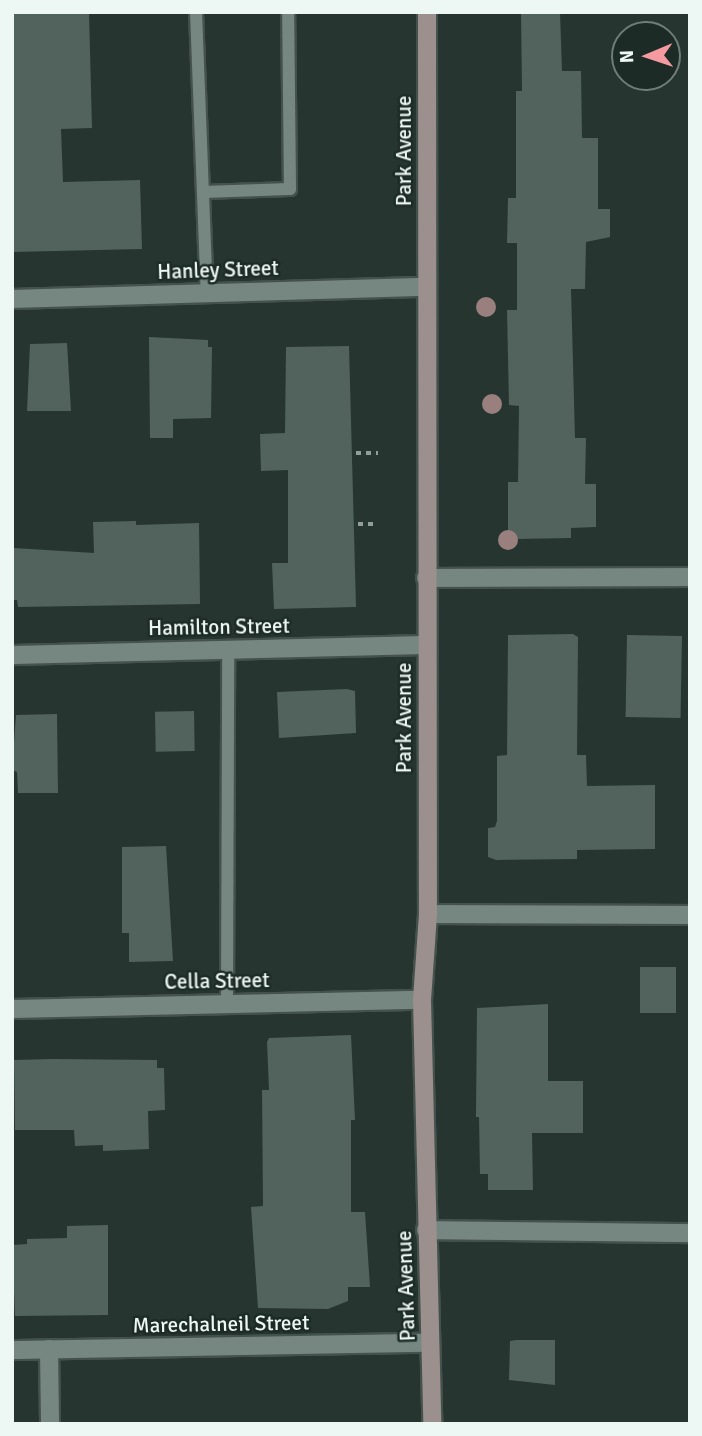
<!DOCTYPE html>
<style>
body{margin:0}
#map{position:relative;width:702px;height:1436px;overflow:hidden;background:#263530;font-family:Signika,sans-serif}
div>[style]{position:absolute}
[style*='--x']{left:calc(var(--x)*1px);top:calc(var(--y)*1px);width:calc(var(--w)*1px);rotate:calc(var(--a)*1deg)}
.building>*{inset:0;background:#52625d;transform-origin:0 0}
.path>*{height:4.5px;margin-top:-2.25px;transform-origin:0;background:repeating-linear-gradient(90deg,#909d98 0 5px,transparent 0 10px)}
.roads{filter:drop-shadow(2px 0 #44514d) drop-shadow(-2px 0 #44514d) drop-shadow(0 2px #44514d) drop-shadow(0 -2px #44514d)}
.service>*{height:12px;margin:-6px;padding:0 6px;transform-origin:6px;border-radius:6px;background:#768781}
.minor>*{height:18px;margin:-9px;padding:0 9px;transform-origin:9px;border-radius:9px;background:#768781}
.secondary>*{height:18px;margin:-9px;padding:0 9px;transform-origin:9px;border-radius:9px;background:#9b908d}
.trees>*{width:20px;height:20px;margin:-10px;border-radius:50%;background:#9a7f7f}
span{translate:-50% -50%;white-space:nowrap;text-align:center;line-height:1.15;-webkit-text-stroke:5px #1d2b26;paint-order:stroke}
.street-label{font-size:21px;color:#edf7f3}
.frame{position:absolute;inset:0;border:14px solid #edf7f3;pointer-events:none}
.north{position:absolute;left:611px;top:21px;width:70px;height:70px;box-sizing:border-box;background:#1d2b26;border:2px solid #707d78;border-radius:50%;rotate:268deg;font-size:19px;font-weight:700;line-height:28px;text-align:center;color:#edf7f3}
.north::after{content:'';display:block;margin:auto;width:24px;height:32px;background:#f49aa0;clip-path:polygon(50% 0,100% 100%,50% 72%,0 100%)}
</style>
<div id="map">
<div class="building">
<i style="clip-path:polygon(12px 12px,89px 12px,92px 128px,61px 129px,63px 182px,140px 180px,142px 249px,12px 252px)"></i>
<i style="clip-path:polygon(521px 12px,560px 12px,562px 71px,581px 71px,582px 138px,598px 138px,598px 209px,610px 209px,610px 237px,586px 242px,585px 289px,571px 289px,575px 438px,586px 438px,585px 484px,596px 484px,596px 527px,571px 528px,571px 538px,516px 539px,515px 535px,508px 535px,508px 482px,518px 482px,519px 406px,509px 405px,507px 310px,517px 310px,517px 243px,507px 243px,508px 198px,516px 198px,516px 91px,522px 91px)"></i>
<i style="clip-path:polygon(149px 337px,208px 340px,208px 347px,212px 347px,211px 418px,173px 419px,173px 438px,150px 438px)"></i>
<i style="clip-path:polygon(67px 343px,71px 411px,27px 411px,30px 344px)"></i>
<i style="clip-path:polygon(349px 346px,356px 607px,274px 609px,272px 563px,288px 563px,288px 470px,261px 471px,260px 434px,285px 433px,286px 347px)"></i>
<i style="clip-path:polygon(136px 521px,136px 525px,199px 523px,200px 604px,18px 607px,17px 600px,12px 600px,14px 548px,94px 553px,93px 522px)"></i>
<i style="clip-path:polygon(573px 634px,578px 637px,577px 755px,586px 755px,587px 786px,655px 785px,655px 849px,577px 850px,577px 859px,496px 860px,488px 857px,488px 828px,495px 827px,497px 821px,497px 756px,507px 755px,508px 635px)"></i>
<i style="left:627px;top:635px;width:55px;height:82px;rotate:1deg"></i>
<i style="clip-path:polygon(347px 689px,355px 691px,356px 733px,279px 738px,277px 692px)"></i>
<i style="left:194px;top:711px;width:40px;height:39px;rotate:89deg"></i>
<i style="clip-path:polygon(57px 714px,58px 793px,18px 793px,17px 772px,12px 770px,16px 715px)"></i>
<i style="clip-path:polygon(166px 846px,173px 961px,129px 962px,129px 933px,122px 933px,122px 847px)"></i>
<i style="left:676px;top:967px;width:46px;height:36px;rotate:90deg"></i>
<i style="clip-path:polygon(548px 1004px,548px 1081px,583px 1081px,583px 1133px,532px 1133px,533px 1190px,488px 1190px,488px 1174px,480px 1174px,479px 1117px,476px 1117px,477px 1008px)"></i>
<i style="clip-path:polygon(351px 1035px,355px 1120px,351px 1120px,351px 1212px,365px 1212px,370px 1287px,348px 1287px,348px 1301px,328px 1309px,258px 1308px,251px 1207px,263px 1206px,262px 1090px,269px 1090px,267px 1042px,269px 1038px)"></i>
<i style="clip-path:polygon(52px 1059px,157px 1060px,157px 1068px,164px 1068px,165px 1110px,148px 1111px,149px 1149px,103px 1151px,103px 1145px,75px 1146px,74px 1130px,15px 1130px,14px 1060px)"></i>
<i style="clip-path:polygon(108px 1225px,108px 1315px,15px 1316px,12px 1245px,27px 1244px,27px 1239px,67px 1238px,67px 1226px)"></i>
<i style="clip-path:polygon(516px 1340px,555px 1340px,555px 1385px,509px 1380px,510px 1341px)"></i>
</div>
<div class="path">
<i style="--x:356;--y:453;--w:22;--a:0"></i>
<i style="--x:358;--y:524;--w:20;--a:0"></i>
</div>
<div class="roads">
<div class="service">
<i style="--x:196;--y:12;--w:281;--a:87.8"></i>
<i style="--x:203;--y:192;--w:87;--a:-2"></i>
<i style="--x:290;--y:189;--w:177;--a:-90.6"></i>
<i style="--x:227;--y:1003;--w:353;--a:-89.8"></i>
</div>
<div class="minor">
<i style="--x:12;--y:299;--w:414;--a:-1.7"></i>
<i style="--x:426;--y:578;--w:264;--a:-0.2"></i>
<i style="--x:12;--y:655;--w:414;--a:-1.4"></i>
<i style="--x:428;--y:914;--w:262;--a:0.2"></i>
<i style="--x:12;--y:1009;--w:410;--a:-1.3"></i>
<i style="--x:426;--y:1230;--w:264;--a:0.7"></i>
<i style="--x:49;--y:1349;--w:75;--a:89.2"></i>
<i style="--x:12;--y:1350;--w:418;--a:-1"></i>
</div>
<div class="secondary">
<i style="--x:427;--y:12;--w:902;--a:89.94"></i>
<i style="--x:428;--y:914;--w:86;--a:94"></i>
<i style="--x:422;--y:1000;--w:424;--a:88.6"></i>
</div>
</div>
<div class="trees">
<i style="left:486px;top:307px"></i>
<i style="left:492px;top:404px"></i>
<i style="left:508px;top:540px"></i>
</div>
<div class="street-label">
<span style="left:404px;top:151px;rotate:-90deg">Park Avenue</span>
<span style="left:218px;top:270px;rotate:-2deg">Hanley Street</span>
<span style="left:219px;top:627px;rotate:-1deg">Hamilton Street</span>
<span style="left:404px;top:718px;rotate:-90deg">Park Avenue</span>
<span style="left:217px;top:981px;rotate:-1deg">Cella Street</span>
<span style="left:406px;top:1286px;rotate:-92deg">Park Avenue</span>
<span style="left:221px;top:1324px;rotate:-1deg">Marechalneil Street</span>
</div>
<div class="frame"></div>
<div class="north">N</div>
</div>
